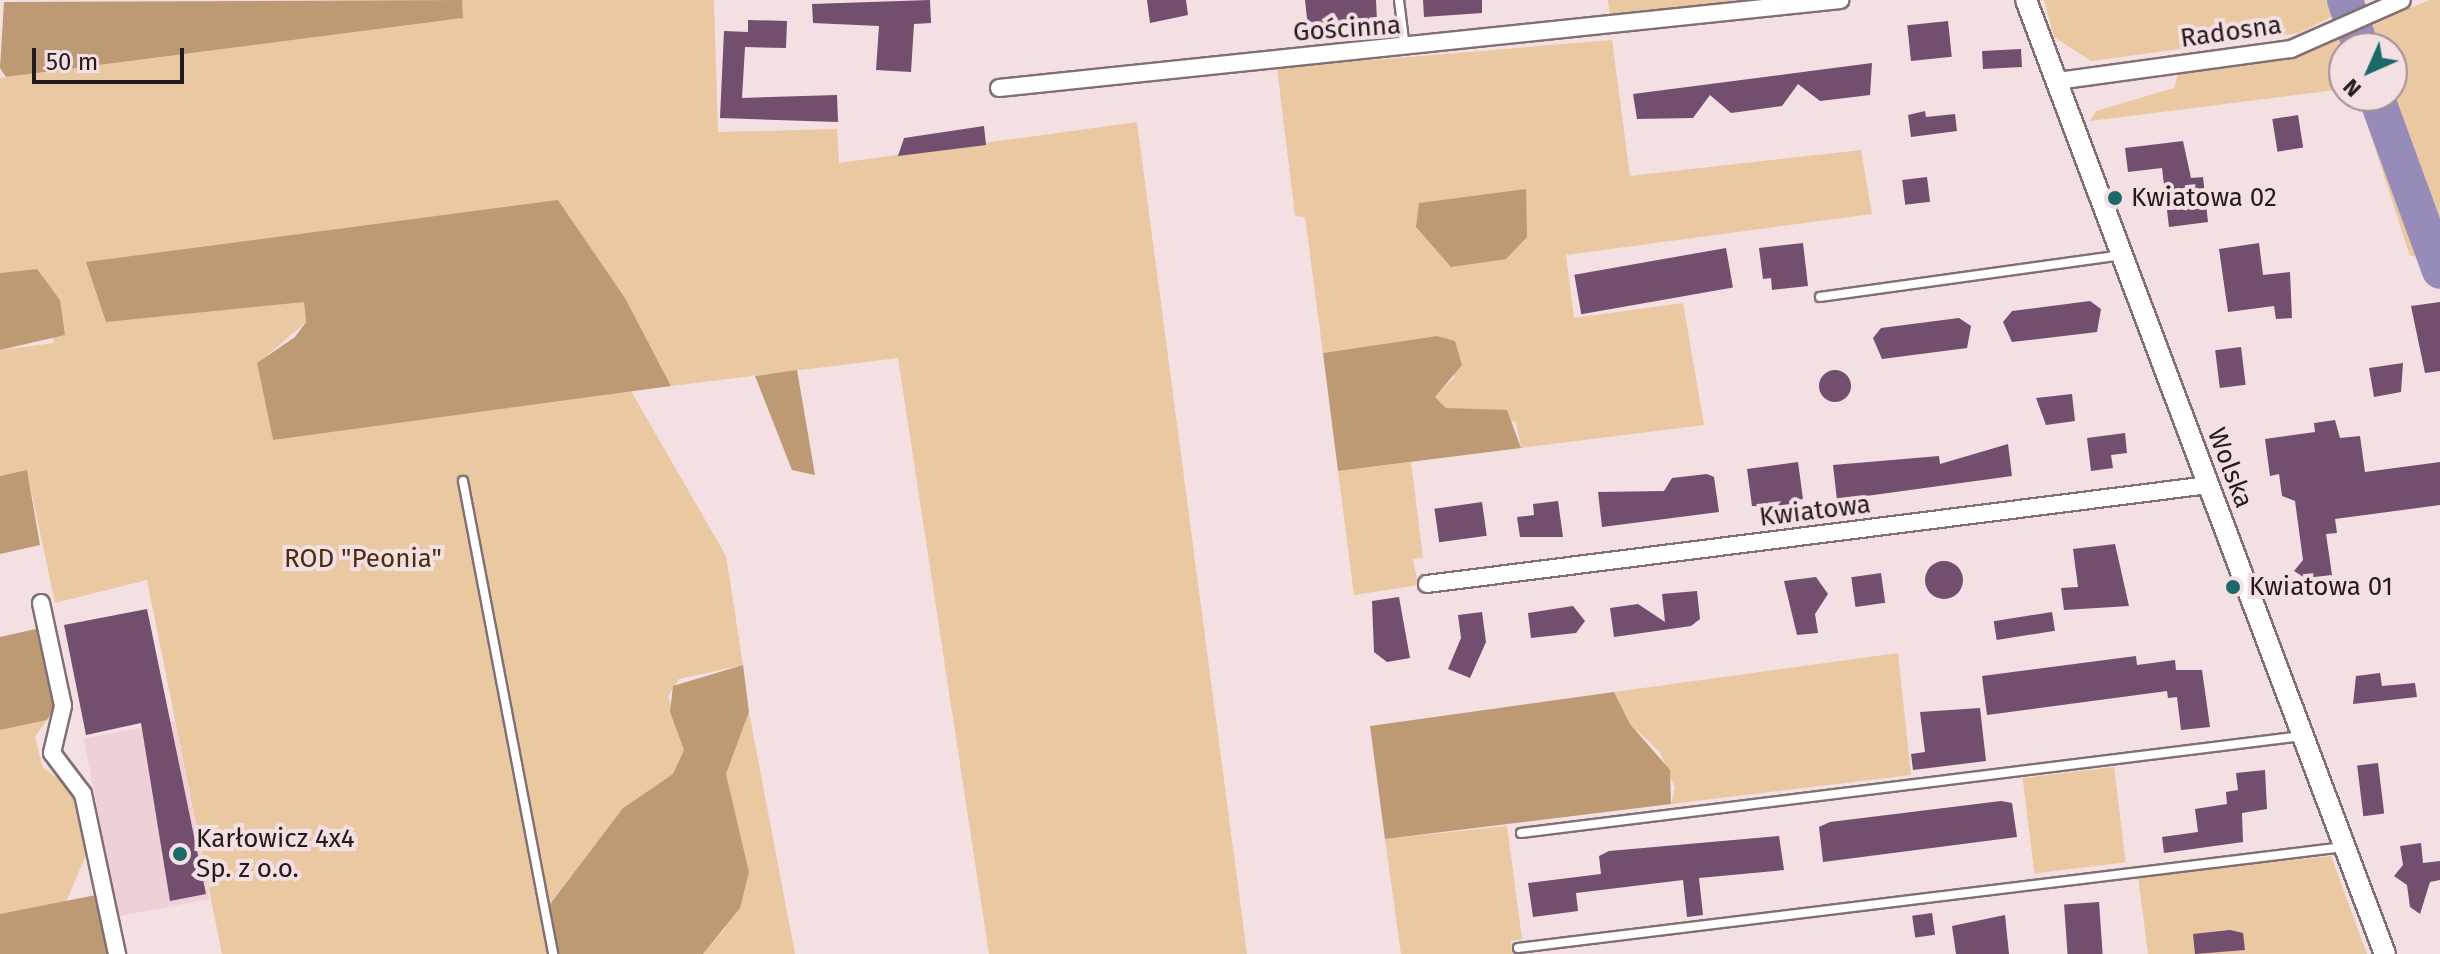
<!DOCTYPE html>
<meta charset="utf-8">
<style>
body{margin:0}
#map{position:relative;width:2440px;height:954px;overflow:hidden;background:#f4dfe3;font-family:"Fira Sans",sans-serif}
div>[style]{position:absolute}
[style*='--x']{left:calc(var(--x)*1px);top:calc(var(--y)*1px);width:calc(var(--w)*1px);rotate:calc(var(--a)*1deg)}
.built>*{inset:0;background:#eed0d7;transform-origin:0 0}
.green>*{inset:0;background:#eac8a2;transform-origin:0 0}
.forest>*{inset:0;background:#bd9a73}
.river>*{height:36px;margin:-18px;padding:0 18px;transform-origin:18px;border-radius:18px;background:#978bb9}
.building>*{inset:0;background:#724e6f;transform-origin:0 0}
.round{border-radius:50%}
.roads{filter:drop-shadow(2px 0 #826f73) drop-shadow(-2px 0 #826f73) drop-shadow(0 2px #826f73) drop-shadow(0 -2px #826f73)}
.service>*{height:8px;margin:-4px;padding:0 4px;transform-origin:4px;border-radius:4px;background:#fff}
.minor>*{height:16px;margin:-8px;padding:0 8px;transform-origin:8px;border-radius:8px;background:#fff}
.tertiary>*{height:20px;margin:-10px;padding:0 10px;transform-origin:10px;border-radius:10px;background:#fff}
.dots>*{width:22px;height:22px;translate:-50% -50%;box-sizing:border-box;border:4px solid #f4dfe3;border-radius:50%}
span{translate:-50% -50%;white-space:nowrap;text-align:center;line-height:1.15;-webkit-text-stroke:8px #f4dfe3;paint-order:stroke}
.street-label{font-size:26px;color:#231b1d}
.poi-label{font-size:26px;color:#231b1d}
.left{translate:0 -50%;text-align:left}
.park-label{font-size:26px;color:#482f0f}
.north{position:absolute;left:2328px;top:32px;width:80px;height:80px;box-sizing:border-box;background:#f4dfe3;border:2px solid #a09194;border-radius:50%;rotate:225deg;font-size:22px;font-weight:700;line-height:32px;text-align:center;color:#231b1d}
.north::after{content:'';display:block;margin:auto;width:28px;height:36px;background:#1c696a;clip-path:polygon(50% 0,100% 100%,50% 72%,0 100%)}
.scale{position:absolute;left:32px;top:48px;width:152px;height:36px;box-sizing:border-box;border:4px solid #231b1d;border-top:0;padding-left:10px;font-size:24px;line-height:28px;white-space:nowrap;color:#231b1d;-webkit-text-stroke:6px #f4dfe3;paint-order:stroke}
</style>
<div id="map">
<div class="built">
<i style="left:175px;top:721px;width:181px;height:93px;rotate:79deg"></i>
</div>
<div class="green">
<i style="clip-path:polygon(462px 0,714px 0,718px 132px,837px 129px,839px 163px,1137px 122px,1247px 954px,989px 954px,898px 358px,671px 386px,625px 298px,558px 200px,287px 298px,304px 302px,306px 322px,257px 364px,273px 440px,631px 391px,726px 556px,743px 665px,679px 679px,668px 696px,684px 750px,673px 774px,623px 808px,550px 903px,559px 954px,222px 954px,147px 580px,55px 603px,27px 471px,0 476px,0 350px,54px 343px,37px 269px,0 273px,0 78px,463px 18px)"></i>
<i style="clip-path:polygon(1608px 0,1739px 0,1610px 16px)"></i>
<i style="clip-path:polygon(2044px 0,2366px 0,2299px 33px,2091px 61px,2054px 37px)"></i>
<i style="clip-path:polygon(2429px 0,2440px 0,2440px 289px,2421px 255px,2410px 256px,2358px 96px,2392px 96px,2392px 48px,2344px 48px,2344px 89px,2090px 121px,2096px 111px,2174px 88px,2179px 70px,2307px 52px)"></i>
<i style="clip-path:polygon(1612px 40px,1630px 176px,1861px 150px,1872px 214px,1566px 255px,1574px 318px,1683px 303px,1704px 425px,1521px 448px,1516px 422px,1446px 408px,1434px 397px,1455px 377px,1437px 336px,1323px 353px,1305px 217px,1295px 216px,1277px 68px)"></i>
<i style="clip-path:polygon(1411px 462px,1423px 558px,1413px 559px,1418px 585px,1354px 595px,1338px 471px)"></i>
<i style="clip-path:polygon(1898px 653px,1911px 775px,1671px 804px,1675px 788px,1660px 752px,1630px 724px,1614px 692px)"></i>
<i style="clip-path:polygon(749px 712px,795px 954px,703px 954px,726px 927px,749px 872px,726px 774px)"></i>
<i style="clip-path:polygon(47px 720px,35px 737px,43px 768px,75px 790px,86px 855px,66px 902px,0 914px,0 730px)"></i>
<i style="left:2114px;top:767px;width:96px;height:92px;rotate:83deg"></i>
<i style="clip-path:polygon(1507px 826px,1522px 939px,1511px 941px,1512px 954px,1401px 954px,1385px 839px)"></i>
<i style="clip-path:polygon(2331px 856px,2367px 954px,2148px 954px,2138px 876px)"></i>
</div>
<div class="forest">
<i style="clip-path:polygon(462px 0,463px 18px,6px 77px,0 68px,4px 2px)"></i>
<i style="clip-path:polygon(1526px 189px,1527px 237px,1506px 259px,1451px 267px,1416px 227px,1419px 203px)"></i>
<i style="clip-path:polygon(558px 200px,625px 298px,671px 386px,273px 440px,257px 363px,295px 337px,306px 322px,304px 302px,106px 322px,86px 262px)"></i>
<i style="clip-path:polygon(37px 269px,60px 300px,65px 335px,0 350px,0 273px)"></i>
<i style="clip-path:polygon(1437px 336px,1455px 341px,1462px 365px,1435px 397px,1446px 408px,1507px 410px,1521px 448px,1338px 471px,1323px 353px)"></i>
<i style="clip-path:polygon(797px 370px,815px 475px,792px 470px,755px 376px)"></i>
<i style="clip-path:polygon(27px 470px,40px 545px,0 554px,0 476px)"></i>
<i style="clip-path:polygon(40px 628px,56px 706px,47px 720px,0 730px,0 637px)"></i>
<i style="clip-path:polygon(743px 665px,749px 712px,726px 774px,749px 872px,740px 908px,703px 954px,559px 954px,550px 904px,623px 808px,673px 774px,684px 750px,670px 712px,673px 686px)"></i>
<i style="clip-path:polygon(1614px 692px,1630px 724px,1670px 770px,1671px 804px,1385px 839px,1370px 726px)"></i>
<i style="clip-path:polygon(96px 895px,108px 954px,0 954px,0 914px)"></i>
</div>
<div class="river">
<i style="--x:2345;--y:0;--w:51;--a:71.6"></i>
<i style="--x:2376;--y:96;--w:186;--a:69.9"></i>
</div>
<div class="building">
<i style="clip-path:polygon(930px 0,931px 23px,914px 24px,911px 72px,876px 70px,879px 26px,813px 23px,812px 4px)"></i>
<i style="clip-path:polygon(1147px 0,1186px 0,1188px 15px,1150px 23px)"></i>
<i style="clip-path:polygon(1305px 0,1376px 0,1377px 21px,1308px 27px)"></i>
<i style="clip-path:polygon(1423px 0,1482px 0,1482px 13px,1424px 17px)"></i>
<i style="clip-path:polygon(748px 20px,787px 21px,786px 48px,745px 47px,742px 98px,837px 95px,838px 122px,720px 118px,724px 31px,748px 32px)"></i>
<i style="left:1948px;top:21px;width:36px;height:41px;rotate:84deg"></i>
<i style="left:2021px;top:49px;width:18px;height:39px;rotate:87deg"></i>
<i style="clip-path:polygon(1872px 63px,1870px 95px,1820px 101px,1798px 84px,1782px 106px,1731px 113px,1710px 95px,1693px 118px,1637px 119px,1633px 94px)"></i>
<i style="clip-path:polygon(1925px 111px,1926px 117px,1955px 114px,1957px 131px,1911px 137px,1908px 115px)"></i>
<i style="left:2298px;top:115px;width:33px;height:26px;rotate:81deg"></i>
<i style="clip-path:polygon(984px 126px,986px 145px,898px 156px,904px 138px)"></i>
<i style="clip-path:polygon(2183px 141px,2191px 178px,2203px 177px,2208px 222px,2169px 227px,2162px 168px,2128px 172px,2125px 148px)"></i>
<i style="left:1927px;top:177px;width:25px;height:25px;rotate:83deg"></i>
<i style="clip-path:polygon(1803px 243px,1808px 286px,1772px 290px,1771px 278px,1763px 279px,1759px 248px)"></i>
<i style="clip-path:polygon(2259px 243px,2263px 275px,2290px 272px,2292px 318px,2276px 319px,2274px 306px,2228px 312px,2219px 249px)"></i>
<i style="left:1726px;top:248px;width:40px;height:154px;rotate:80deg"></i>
<i style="clip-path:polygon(2090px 301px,2101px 309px,2097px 332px,2012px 342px,2003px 322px,2012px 311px)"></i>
<i style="clip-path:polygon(2440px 302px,2440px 371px,2425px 373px,2411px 306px)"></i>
<i style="clip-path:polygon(1959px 318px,1971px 326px,1967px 348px,1882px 359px,1873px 338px,1881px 328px)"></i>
<i style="left:2241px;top:347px;width:38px;height:26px;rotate:83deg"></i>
<i style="clip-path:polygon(2403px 363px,2401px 392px,2374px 397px,2369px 368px)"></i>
<i class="round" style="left:1819px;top:370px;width:32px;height:32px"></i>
<i style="clip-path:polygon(2072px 394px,2075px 421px,2046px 425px,2036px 398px)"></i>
<i style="clip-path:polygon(2335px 420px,2340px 438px,2360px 436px,2365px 472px,2440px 462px,2440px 505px,2335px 519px,2337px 533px,2326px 534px,2332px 575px,2305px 578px,2294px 571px,2303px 560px,2295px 501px,2282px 496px,2279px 474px,2270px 476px,2265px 439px,2315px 432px,2314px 423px)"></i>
<i style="clip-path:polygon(2125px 433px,2127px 453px,2111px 455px,2113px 468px,2091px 471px,2087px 438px)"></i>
<i style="clip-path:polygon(2008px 444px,2012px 476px,1837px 500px,1833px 465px,1939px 456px,1940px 464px)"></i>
<i style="clip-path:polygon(1798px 462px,1803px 499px,1789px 501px,1790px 508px,1752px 506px,1747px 469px)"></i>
<i style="clip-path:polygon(1707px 474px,1714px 477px,1719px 512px,1602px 527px,1598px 492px,1664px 491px,1672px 478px)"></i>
<i style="clip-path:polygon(1558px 501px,1563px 537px,1520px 537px,1517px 517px,1534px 515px,1533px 504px)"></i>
<i style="left:1482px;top:502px;width:34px;height:48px;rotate:82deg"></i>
<i style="clip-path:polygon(2115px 544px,2129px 606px,2064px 610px,2061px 588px,2078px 587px,2073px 549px)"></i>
<i class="round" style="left:1925px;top:561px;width:38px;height:38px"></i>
<i style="left:1881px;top:573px;width:30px;height:30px;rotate:82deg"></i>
<i style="clip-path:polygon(1816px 577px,1828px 594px,1815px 614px,1818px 633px,1797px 635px,1784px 581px)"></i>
<i style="clip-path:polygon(1697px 591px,1700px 619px,1691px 626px,1614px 637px,1610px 608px,1638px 604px,1665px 622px,1662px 594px)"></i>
<i style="clip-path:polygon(1399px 597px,1410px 658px,1387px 662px,1374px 652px,1372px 601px)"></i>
<i style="clip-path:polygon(1573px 606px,1585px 621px,1576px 633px,1531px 638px,1528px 613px)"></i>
<i style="clip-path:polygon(147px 609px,206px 894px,170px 901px,141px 723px,86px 735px,64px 625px)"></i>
<i style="clip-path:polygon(1482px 612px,1486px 642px,1470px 678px,1448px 669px,1461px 638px,1458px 615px)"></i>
<i style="left:2052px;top:612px;width:19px;height:59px;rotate:81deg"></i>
<i style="clip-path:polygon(2136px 656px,2137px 665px,2175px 660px,2176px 670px,2202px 670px,2210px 727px,2181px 730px,2177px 697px,2168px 698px,2167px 691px,1987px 715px,1982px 676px)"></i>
<i style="clip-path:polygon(2380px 673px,2382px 686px,2415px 683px,2417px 697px,2353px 704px,2356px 676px)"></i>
<i style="clip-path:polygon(1980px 708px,1986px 761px,1913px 770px,1911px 754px,1925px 752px,1920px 712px)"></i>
<i style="left:2378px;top:763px;width:51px;height:21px;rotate:83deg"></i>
<i style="clip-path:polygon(2265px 770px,2267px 809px,2242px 813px,2243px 842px,2164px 853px,2162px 837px,2198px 832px,2195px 809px,2227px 804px,2226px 792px,2238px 790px,2236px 773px)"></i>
<i style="clip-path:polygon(2001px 801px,2012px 803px,2017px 837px,1823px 862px,1819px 827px,1830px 822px)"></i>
<i style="clip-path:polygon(1779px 836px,1784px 870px,1699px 878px,1703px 915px,1687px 917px,1683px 880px,1576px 893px,1578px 911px,1533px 917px,1528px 883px,1601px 874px,1599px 856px,1609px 851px)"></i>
<i style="clip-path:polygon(2421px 843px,2423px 863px,2440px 861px,2440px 880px,2430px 882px,2420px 914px,2410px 907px,2407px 885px,2394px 876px,2403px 865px,2400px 846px)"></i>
<i style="left:2099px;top:902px;width:52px;height:35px;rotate:86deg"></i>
<i style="left:1932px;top:913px;width:22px;height:20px;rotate:82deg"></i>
<i style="clip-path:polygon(2005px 915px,2009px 954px,1956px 954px,1952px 926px)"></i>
<i style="clip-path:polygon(2230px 930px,2243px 933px,2245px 950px,2195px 954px,2193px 934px)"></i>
</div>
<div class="roads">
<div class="service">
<i style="--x:1399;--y:0;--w:48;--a:82.9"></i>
<i style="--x:1820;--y:297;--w:305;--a:-7.9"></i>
<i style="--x:463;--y:481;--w:481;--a:79.2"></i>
<i style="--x:1521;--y:833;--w:787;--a:-7.08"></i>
<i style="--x:1518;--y:948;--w:832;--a:-6.97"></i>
</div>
<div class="minor">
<i style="--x:2057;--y:81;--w:236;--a:-7.8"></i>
<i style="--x:2291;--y:49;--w:121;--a:-23.8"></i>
<i style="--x:999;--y:88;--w:846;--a:-5.97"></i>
<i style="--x:1427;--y:584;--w:788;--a:-7.22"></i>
<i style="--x:41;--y:603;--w:105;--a:77.9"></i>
<i style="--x:63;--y:706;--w:48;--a:103.2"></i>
<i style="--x:52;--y:753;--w:51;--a:52.9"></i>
<i style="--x:83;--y:794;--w:164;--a:78"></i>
</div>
<div class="tertiary">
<i style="--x:2026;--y:0;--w:1019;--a:69.38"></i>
</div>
</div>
<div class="dots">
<i style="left:2115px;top:198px;background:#1c696a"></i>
<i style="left:2233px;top:587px;background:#1c696a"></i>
<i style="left:180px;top:854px;background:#1c696a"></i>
</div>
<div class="street-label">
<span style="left:1347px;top:29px;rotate:-4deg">Gościnna</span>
<span style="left:2231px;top:32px;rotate:-8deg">Radosna</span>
<span style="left:2230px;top:468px;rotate:69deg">Wolska</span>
<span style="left:1815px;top:511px;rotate:-7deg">Kwiatowa</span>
</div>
<div class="poi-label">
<span class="left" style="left:2131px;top:198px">Kwiatowa 02</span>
<span class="left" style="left:2249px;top:587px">Kwiatowa 01</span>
<span class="left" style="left:196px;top:854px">Karłowicz 4x4<br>Sp. z o.o.</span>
</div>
<div class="park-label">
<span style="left:363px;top:559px">ROD "Peonia"</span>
</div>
<div class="north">N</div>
<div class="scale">50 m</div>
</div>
